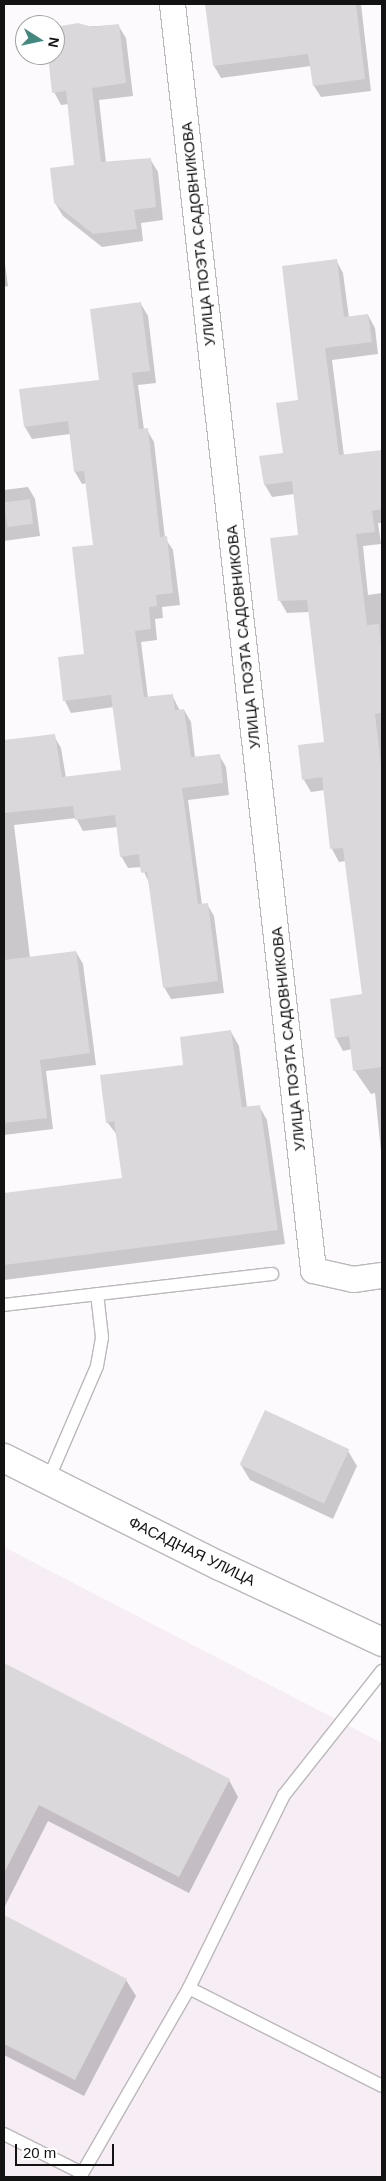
<!DOCTYPE html>
<meta charset="utf-8">
<style>
body{margin:0}
#map{position:relative;width:386px;height:2181px;overflow:hidden;background:#fdfafd;font-family:Helvetica,sans-serif}
div>[style]{position:absolute}
[style*='--x']{left:calc(var(--x)*1px);top:calc(var(--y)*1px);width:calc(var(--w)*1px);rotate:calc(var(--a)*1deg)}
.built>*{inset:0;background:#f7edf5}
.shadow>*{inset:0;background:#0003}
.building>*{inset:0;background:#dbd8db;transform-origin:0 0}
.roads{filter:drop-shadow(1px 0 #bbb8bb) drop-shadow(-1px 0 #bbb8bb) drop-shadow(0 1px #bbb8bb) drop-shadow(0 -1px #bbb8bb)}
.service>*{height:12px;margin:-6px;padding:0 6px;transform-origin:6px;border-radius:6px;background:#fff}
.minor>*{height:25px;margin:-12.5px;padding:0 12.5px;transform-origin:12.5px;border-radius:12.5px;background:#fff}
.secondary>*{height:28px;margin:-14px;padding:0 14px;transform-origin:14px;border-radius:14px;background:#fff}
span{translate:-50% -50%;white-space:nowrap;text-align:center;line-height:1.15;-webkit-text-stroke:4px #fff;paint-order:stroke}
.street-label{font-size:15px;color:#141314}
.frame{position:absolute;inset:0;border:5px solid #141314;pointer-events:none}
.north{position:absolute;left:15px;top:15px;width:50px;height:50px;box-sizing:border-box;background:#fff;border:1px solid #a1a1a1;border-radius:50%;rotate:100deg;font-size:14px;font-weight:700;line-height:20px;text-align:center;color:#141314}
.north::after{content:'';display:block;margin:auto;width:18px;height:22px;background:#43887e;clip-path:polygon(50% 0,100% 100%,50% 72%,0 100%)}
.scale{position:absolute;left:15px;top:2144px;width:99px;height:22px;box-sizing:border-box;border:2px solid #141314;border-top:0;padding-left:6px;font-size:15px;line-height:18px;white-space:nowrap;color:#141314;-webkit-text-stroke:4px #fff;paint-order:stroke}
</style>
<div id="map">
<div class="built">
<i style="clip-path:polygon(4px 1547px,382px 1743px,382px 2177px,4px 2177px)"></i>
</div>
<div class="shadow">
<i style="clip-path:polygon(222px 4px,361px 4px,371px 91px,321px 97px,314px 86px,311px 66px,221px 78px,214px 66px,206px 6px)"></i>
<i style="clip-path:polygon(118px 25px,126px 38px,133px 96px,99px 100px,106px 163px,150px 159px,158px 172px,163px 220px,141px 223px,143px 241px,102px 247px,63px 216px,55px 203px,75px 166px,69px 104px,61px 105px,54px 92px,49px 55px,55px 55px,55px 28px)"></i>
<i style="clip-path:polygon(4px 256px,8px 286px,4px 287px)"></i>
<i style="clip-path:polygon(336px 260px,343px 273px,349px 318px,368px 315px,375px 328px,378px 354px,332px 360px,344px 456px,382px 451px,382px 523px,378px 523px,381px 544px,363px 546px,368px 595px,382px 593px,382px 1161px,375px 1093px,371px 1094px,355px 1071px,352px 1049px,343px 1051px,336px 1038px,331px 1000px,363px 995px,346px 861px,339px 862px,332px 849px,325px 790px,311px 792px,304px 780px,325px 743px,309px 612px,287px 613px,280px 601px,299px 536px,294px 494px,272px 497px,265px 485px,284px 454px)"></i>
<i style="clip-path:polygon(141px 304px,148px 316px,156px 383px,138px 385px,144px 430px,147px 430px,154px 442px,165px 538px,173px 550px,180px 605px,162px 607px,163px 618px,155px 619px,157px 640px,141px 642px,148px 698px,172px 695px,180px 711px,184px 710px,191px 722px,195px 758px,219px 755px,226px 767px,229px 795px,188px 800px,202px 905px,207px 904px,214px 916px,224px 993px,171px 999px,164px 987px,150px 885px,142px 867px,128px 868px,121px 856px,117px 827px,83px 831px,76px 818px,14px 825px,30px 958px,76px 952px,83px 964px,96px 1065px,46px 1071px,53px 1129px,4px 1135px,4px 742px,54px 736px,61px 748px,66px 778px,122px 771px,114px 707px,71px 713px,65px 701px,85px 655px,95px 546px,87px 483px,82px 484px,75px 472px,70px 434px,32px 439px,25px 427px,20px 390px,100px 381px)"></i>
<i style="clip-path:polygon(28px 487px,35px 499px,40px 536px,4px 541px,4px 490px)"></i>
<i style="clip-path:polygon(231px 1032px,239px 1046px,247px 1107px,259px 1106px,267px 1120px,285px 1244px,4px 1280px,4px 1194px,123px 1179px,118px 1136px,107px 1122px)"></i>
<i style="clip-path:polygon(348px 1451px,357px 1466px,333px 1519px,250px 1480px,241px 1465px)"></i>
<i style="clip-path:polygon(4px 1665px,229px 1780px,238px 1797px,189px 1893px,48px 1821px,4px 1908px)"></i>
<i style="clip-path:polygon(4px 1917px,126px 1980px,136px 1996px,84px 2096px,4px 2055px)"></i>
</div>
<div class="building">
<i style="clip-path:polygon(205px 4px,356px 4px,365px 79px,313px 86px,308px 54px,213px 66px)"></i>
<i style="clip-path:polygon(78px 23px,92px 27px,119px 24px,126px 83px,92px 88px,101px 162px,151px 158px,156px 207px,134px 210px,137px 229px,93px 234px,54px 203px,50px 168px,74px 165px,66px 91px,52px 93px,48px 55px,55px 55px,55px 27px)"></i>
<i style="clip-path:polygon(337px 259px,344px 317px,368px 314px,372px 342px,325px 348px,339px 455px,382px 450px,382px 509px,372px 511px,375px 532px,356px 534px,367px 625px,379px 624px,382px 658px,382px 713px,375px 714px,382px 773px,382px 1067px,353px 1071px,349px 1036px,335px 1038px,330px 999px,362px 994px,343px 848px,330px 849px,322px 777px,302px 780px,298px 745px,324px 742px,307px 600px,278px 601px,270px 538px,298px 535px,292px 481px,264px 485px,259px 456px,283px 453px,276px 403px,298px 400px,282px 266px)"></i>
<i style="clip-path:polygon(141px 302px,150px 371px,132px 373px,139px 429px,148px 428px,160px 537px,167px 536px,173px 593px,156px 595px,157px 606px,149px 607px,151px 629px,135px 631px,144px 697px,173px 694px,175px 710px,184px 709px,191px 757px,220px 754px,223px 783px,182px 788px,198px 904px,208px 903px,218px 981px,163px 988px,147px 872px,141px 873px,139px 854px,120px 857px,115px 815px,75px 820px,73px 806px,4px 813px,4px 740px,55px 734px,62px 777px,121px 770px,111px 695px,63px 701px,58px 657px,84px 654px,72px 547px,93px 545px,84px 471px,74px 472px,68px 421px,24px 427px,19px 389px,99px 380px,90px 309px)"></i>
<i style="left:30px;top:499px;width:25px;height:26px;rotate:83deg"></i>
<i style="clip-path:polygon(76px 951px,90px 1053px,40px 1060px,47px 1118px,4px 1123px,4px 960px)"></i>
<i style="clip-path:polygon(231px 1030px,242px 1107px,260px 1105px,278px 1230px,4px 1265px,4px 1193px,122px 1178px,114px 1121px,106px 1123px,100px 1075px,183px 1065px,180px 1037px)"></i>
<i style="left:265px;top:1410px;width:93px;height:60px;rotate:25deg"></i>
<i style="clip-path:polygon(4px 1663px,230px 1779px,179px 1877px,39px 1805px,4px 1873px)"></i>
<i style="clip-path:polygon(4px 1915px,127px 1979px,75px 2080px,4px 2044px)"></i>
</div>
<div class="roads">
<div class="service">
<i style="--x:4;--y:1305;--w:270;--a:-6.6"></i>
<i style="--x:48;--y:1480;--w:124;--a:-66.7"></i>
<i style="--x:97;--y:1366;--w:29;--a:-80"></i>
<i style="--x:102;--y:1337;--w:43;--a:-96.6"></i>
<i style="--x:189;--y:1988;--w:216;--a:26.9"></i>
<i style="--x:4;--y:2134;--w:87;--a:26.6"></i>
<i style="--x:80;--y:2177;--w:218;--a:-60"></i>
<i style="--x:189;--y:1988;--w:215;--a:-63.8"></i>
<i style="--x:284;--y:1795;--w:158;--a:-51.7"></i>
</div>
<div class="minor">
<i style="--x:172;--y:4;--w:1274;--a:83.64"></i>
<i style="--x:313;--y:1270;--w:41;--a:12.7"></i>
<i style="--x:353;--y:1279;--w:29;--a:-8"></i>
</div>
<div class="secondary">
<i style="--x:4;--y:1458;--w:241;--a:26.6"></i>
<i style="--x:220;--y:1566;--w:179;--a:25.1"></i>
</div>
</div>
<div class="street-label">
<span style="left:198px;top:234px;rotate:-96deg">УЛИЦА ПОЭТА САДОВНИКОВА</span>
<span style="left:243px;top:637px;rotate:-96deg">УЛИЦА ПОЭТА САДОВНИКОВА</span>
<span style="left:288px;top:1039px;rotate:-96deg">УЛИЦА ПОЭТА САДОВНИКОВА</span>
<span style="left:192px;top:1551px;rotate:26deg">ФАСАДНАЯ УЛИЦА</span>
</div>
<div class="frame"></div>
<div class="north">N</div>
<div class="scale">20 m</div>
</div>
